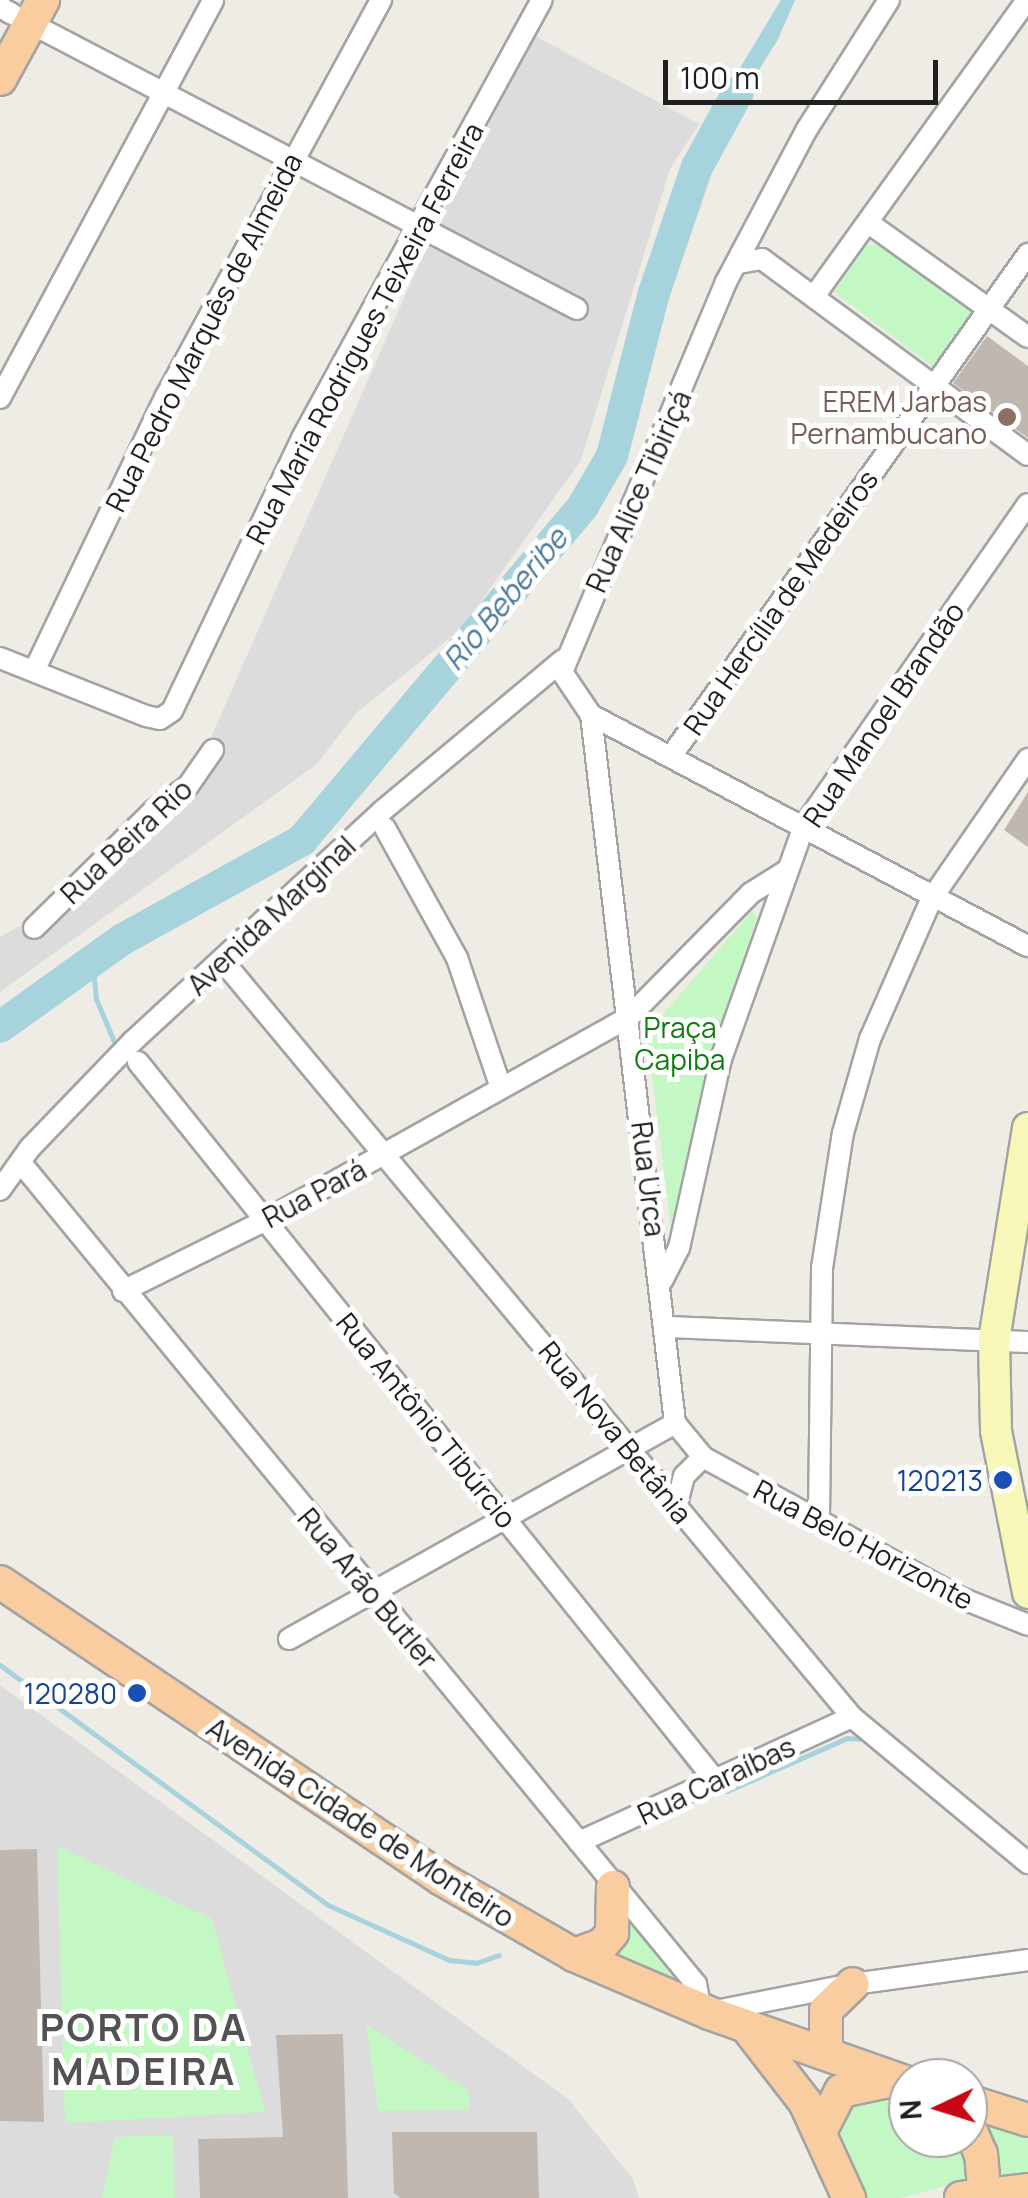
<!DOCTYPE html>
<meta charset="utf-8">
<style>
body{margin:0}
#map{position:relative;width:1028px;height:2198px;overflow:hidden;background:#efebe5;font-family:Manrope,sans-serif}
div>[style]{position:absolute}
[style*='--x']{left:calc(var(--x)*1px);top:calc(var(--y)*1px);width:calc(var(--w)*1px);rotate:calc(var(--a)*1deg)}
.residential>*{inset:0;background:#dddcdc}
.park>*{inset:0;background:#c3f8c4}
.water>*{inset:0;background:#a7d3dc}
.stream>*{height:5px;margin:-2.5px;padding:0 2.5px;transform-origin:2.5px;border-radius:2.5px;background:#a7d3dc}
.canal>*{height:20px;margin:-10px;padding:0 10px;transform-origin:10px;border-radius:10px;background:#a7d3dc}
.river>*{height:32px;margin:-16px;padding:0 16px;transform-origin:16px;border-radius:16px;background:#a7d3dc}
.building>*{inset:0;background:#c0b7b1}
.roads{filter:drop-shadow(2px 0 #a3a3a3) drop-shadow(-2px 0 #a3a3a3) drop-shadow(0 2px #a3a3a3) drop-shadow(0 -2px #a3a3a3)}
.street>*{height:20px;margin:-10px;padding:0 10px;transform-origin:10px;border-radius:10px;background:#fff}
.secondary>*{height:30px;margin:-15px;padding:0 15px;transform-origin:15px;border-radius:15px;background:#f8f7ba}
.primary>*{height:32px;margin:-16px;padding:0 16px;transform-origin:16px;border-radius:16px;background:#f9cda0}
.dots>*{width:28px;height:28px;translate:-50% -50%;box-sizing:border-box;border:5px solid #fff;border-radius:50%}
span{translate:-50% -50%;white-space:nowrap;text-align:center;line-height:1.15;-webkit-text-stroke:10px #fff;paint-order:stroke}
.street-label{font-size:28px;color:#1f1f1f}
.education-label{font-size:28px;color:#785e54}
.right{translate:-100% -50%;text-align:right}
.park-label{font-size:28px;color:#0e7b10}
.transit-label{font-size:28px;color:#164399}
.water-label{font-size:30px;color:#47789c;font-style:italic}
.district-label{font-size:38px;color:#525252;font-weight:700;letter-spacing:2.5px}
.north{position:absolute;left:888px;top:2058px;width:100px;height:100px;box-sizing:border-box;background:#fff;border:2px solid #a5a5a5;border-radius:50%;rotate:266deg;font-size:28px;font-weight:700;line-height:40px;text-align:center;color:#1f1f1f}
.north::after{content:'';display:block;margin:auto;width:35px;height:45px;background:#c80512;clip-path:polygon(50% 0,100% 100%,50% 72%,0 100%)}
.scale{position:absolute;left:663px;top:60px;width:275px;height:45px;box-sizing:border-box;border:5px solid #1f1f1f;border-top:0;padding-left:12px;font-size:30px;line-height:35px;white-space:nowrap;color:#1f1f1f;-webkit-text-stroke:8px #fff;paint-order:stroke}
</style>
<div id="map">
<div class="residential">
<i style="clip-path:polygon(535px 36px,699px 124px,670px 169px,581px 460px,462px 628px,356px 713px,316px 765px,0 992px,0 937px,85px 889px,205px 751px,437px 223px)"></i>
<i style="clip-path:polygon(0 1685px,568px 2099px,633px 2179px,639px 2198px,0 2198px)"></i>
</div>
<div class="park">
<i style="clip-path:polygon(881px 244px,972px 311px,935px 368px,834px 292px,866px 246px)"></i>
<i style="clip-path:polygon(752px 911px,757px 918px,716px 1039px,672px 1239px,647px 1033px)"></i>
<i style="clip-path:polygon(57px 1846px,212px 1919px,265px 2112px,65px 2123px)"></i>
<i style="clip-path:polygon(631px 1917px,685px 1985px,595px 1955px,627px 1931px)"></i>
<i style="clip-path:polygon(366px 2024px,469px 2091px,469px 2110px,378px 2111px)"></i>
<i style="clip-path:polygon(908px 2094px,908px 2138px,965px 2138px,973px 2179px,901px 2198px,860px 2198px,835px 2136px,840px 2107px)"></i>
<i style="clip-path:polygon(968px 2109px,1028px 2130px,1028px 2182px,1000px 2184px)"></i>
<i style="clip-path:polygon(173px 2135px,175px 2198px,102px 2198px,115px 2137px)"></i>
</div>
<div class="water">
<i style="clip-path:polygon(781px 0,795px 0,777px 41px,721px 130px,715px 127px,708px 121px)"></i>
</div>
<div class="stream">
<i style="--x:92;--y:959;--w:40;--a:84.3"></i>
<i style="--x:96;--y:999;--w:56;--a:67.1"></i>
<i style="--x:0;--y:1665;--w:406;--a:36.2"></i>
<i style="--x:328;--y:1905;--w:133;--a:24.4"></i>
<i style="--x:449;--y:1960;--w:27;--a:6"></i>
<i style="--x:476;--y:1963;--w:24;--a:-19"></i>
<i style="--x:662;--y:1730;--w:64;--a:52.6"></i>
<i style="--x:708;--y:1790;--w:19;--a:3"></i>
<i style="--x:727;--y:1791;--w:131;--a:-23.8"></i>
<i style="--x:847;--y:1738;--w:17;--a:3"></i>
</div>
<div class="canal">
<i style="--x:0;--y:1019;--w:15;--a:-16"></i>
</div>
<div class="river">
<i style="--x:0;--y:1027;--w:151;--a:-35.6"></i>
<i style="--x:123;--y:939;--w:205;--a:-28.9"></i>
<i style="--x:302;--y:840;--w:436;--a:-49.9"></i>
<i style="--x:583;--y:506;--w:58;--a:-59.9"></i>
<i style="--x:612;--y:456;--w:168;--a:-75.6"></i>
<i style="--x:654;--y:293;--w:133;--a:-71.2"></i>
<i style="--x:697;--y:167;--w:85;--a:-61.3"></i>
</div>
<div class="building">
<i style="clip-path:polygon(987px 336px,1028px 366px,1028px 438px,953px 383px)"></i>
<i style="clip-path:polygon(1028px 792px,1028px 847px,1004px 830px)"></i>
<i style="clip-path:polygon(37px 1849px,44px 2122px,0 2121px,0 1850px)"></i>
<i style="clip-path:polygon(343px 2034px,348px 2198px,200px 2198px,198px 2139px,283px 2137px,276px 2035px)"></i>
<i style="clip-path:polygon(392px 2132px,537px 2132px,539px 2198px,400px 2198px,394px 2193px)"></i>
</div>
<div class="roads">
<div class="street">
<i style="--x:889;--y:0;--w:153;--a:122.4"></i>
<i style="--x:807;--y:129;--w:173;--a:117.9"></i>
<i style="--x:726;--y:282;--w:423;--a:112.8"></i>
<i style="--x:562;--y:672;--w:52;--a:56"></i>
<i style="--x:591;--y:715;--w:494;--a:27.9"></i>
<i style="--x:0;--y:7;--w:16;--a:30"></i>
<i style="--x:30;--y:23;--w:617;--a:27.6"></i>
<i style="--x:870;--y:224;--w:194;--a:35.6"></i>
<i style="--x:739;--y:263;--w:23;--a:-10"></i>
<i style="--x:762;--y:259;--w:330;--a:36.4"></i>
<i style="--x:815;--y:295;--w:363;--a:-54.3"></i>
<i style="--x:0;--y:398;--w:451;--a:-61.8"></i>
<i style="--x:0;--y:658;--w:157;--a:21.7"></i>
<i style="--x:146;--y:716;--w:14;--a:12"></i>
<i style="--x:160;--y:719;--w:14;--a:-34"></i>
<i style="--x:172;--y:711;--w:302;--a:-64.5"></i>
<i style="--x:302;--y:438;--w:499;--a:-61.3"></i>
<i style="--x:35;--y:669;--w:303;--a:-64.4"></i>
<i style="--x:166;--y:396;--w:451;--a:-61.5"></i>
<i style="--x:591;--y:715;--w:713;--a:83.23"></i>
<i style="--x:675;--y:1423;--w:44;--a:50.5"></i>
<i style="--x:703;--y:1457;--w:27;--a:135"></i>
<i style="--x:684;--y:1476;--w:30;--a:104"></i>
<i style="--x:672;--y:755;--w:615;--a:-54.6"></i>
<i style="--x:385;--y:828;--w:149;--a:61"></i>
<i style="--x:457;--y:958;--w:134;--a:71.3"></i>
<i style="--x:34;--y:928;--w:167;--a:-44.5"></i>
<i style="--x:153;--y:811;--w:43;--a:-35.5"></i>
<i style="--x:188;--y:786;--w:44;--a:-55.2"></i>
<i style="--x:232;--y:972;--w:969;--a:50.23"></i>
<i style="--x:852;--y:1717;--w:229;--a:39.7"></i>
<i style="--x:138;--y:1062;--w:921;--a:51.21"></i>
<i style="--x:26;--y:1169;--w:1055;--a:50.58"></i>
<i style="--x:696;--y:1984;--w:25;--a:79"></i>
<i style="--x:0;--y:1190;--w:52;--a:-54.5"></i>
<i style="--x:30;--y:1148;--w:149;--a:-46.1"></i>
<i style="--x:133;--y:1041;--w:338;--a:-42.7"></i>
<i style="--x:381;--y:812;--w:237;--a:-39.9"></i>
<i style="--x:662;--y:1281;--w:37;--a:-63"></i>
<i style="--x:679;--y:1248;--w:194;--a:-77.5"></i>
<i style="--x:721;--y:1059;--w:247;--a:-70.4"></i>
<i style="--x:804;--y:826;--w:392;--a:-55.2"></i>
<i style="--x:123;--y:1291;--w:157;--a:-26.4"></i>
<i style="--x:264;--y:1221;--w:418;--a:-29.2"></i>
<i style="--x:629;--y:1017;--w:174;--a:-45.5"></i>
<i style="--x:751;--y:893;--w:40;--a:-32"></i>
<i style="--x:667;--y:1327;--w:361;--a:2.4"></i>
<i style="--x:703;--y:1457;--w:294;--a:28.7"></i>
<i style="--x:961;--y:1598;--w:72;--a:21.9"></i>
<i style="--x:819;--y:1516;--w:248;--a:-89.3"></i>
<i style="--x:822;--y:1268;--w:137;--a:-81.2"></i>
<i style="--x:843;--y:1133;--w:98;--a:-74"></i>
<i style="--x:870;--y:1039;--w:154;--a:-66.3"></i>
<i style="--x:932;--y:898;--w:169;--a:-55.4"></i>
<i style="--x:289;--y:1639;--w:442;--a:-29.2"></i>
<i style="--x:579;--y:1842;--w:300;--a:-24.6"></i>
<i style="--x:710;--y:2012;--w:146;--a:-11.1"></i>
<i style="--x:853;--y:1984;--w:177;--a:-7.8"></i>
</div>
<div class="secondary">
<i style="--x:1028;--y:1128;--w:216;--a:99.1"></i>
<i style="--x:994;--y:1341;--w:90;--a:88.7"></i>
<i style="--x:996;--y:1431;--w:165;--a:78.8"></i>
</div>
<div class="primary">
<i style="--x:0;--y:79;--w:90;--a:-61.4"></i>
<i style="--x:0;--y:1582;--w:533;--a:33.9"></i>
<i style="--x:442;--y:1879;--w:152;--a:29.9"></i>
<i style="--x:574;--y:1955;--w:147;--a:23.2"></i>
<i style="--x:709;--y:2013;--w:211;--a:19.4"></i>
<i style="--x:574;--y:1955;--w:30;--a:-20"></i>
<i style="--x:602;--y:1945;--w:16;--a:-50"></i>
<i style="--x:612;--y:1933;--w:46;--a:-88.8"></i>
<i style="--x:746;--y:2026;--w:96;--a:52.2"></i>
<i style="--x:805;--y:2102;--w:106;--a:65.4"></i>
<i style="--x:826;--y:2050;--w:40;--a:-90"></i>
<i style="--x:826;--y:2010;--w:37;--a:-44"></i>
<i style="--x:968;--y:2101;--w:63;--a:17.6"></i>
<i style="--x:968;--y:2124;--w:33;--a:67"></i>
<i style="--x:981;--y:2154;--w:44;--a:84.8"></i>
<i style="--x:821;--y:2130;--w:44;--a:-62.9"></i>
<i style="--x:841;--y:2091;--w:53;--a:-11.9"></i>
<i style="--x:961;--y:2198;--w:67;--a:-6.8"></i>
</div>
</div>
<div class="dots">
<i style="left:1007px;top:417px;background:#8d6e63"></i>
<i style="left:1003px;top:1480px;background:#1a4fb4"></i>
<i style="left:137px;top:1693px;background:#1a4fb4"></i>
</div>
<div class="street-label">
<span style="left:203px;top:332px;rotate:-63deg">Rua Pedro Marquês de Almeida</span>
<span style="left:364px;top:333px;rotate:-62deg">Rua Maria Rodrigues Teixeira Ferreira</span>
<span style="left:638px;top:491px;rotate:-66deg">Rua Alice Tibiriçá</span>
<span style="left:780px;top:602px;rotate:-55deg">Rua Hercília de Medeiros</span>
<span style="left:883px;top:714px;rotate:-56deg">Rua Manoel Brandão</span>
<span style="left:126px;top:841px;rotate:-43deg">Rua Beira Rio</span>
<span style="left:271px;top:915px;rotate:-43deg">Avenida Marginal</span>
<span style="left:649px;top:1179px;rotate:83deg">Rua Urca</span>
<span style="left:314px;top:1193px;rotate:-28deg">Rua Pará</span>
<span style="left:427px;top:1420px;rotate:51deg">Rua Antônio Tibúrcio</span>
<span style="left:616px;top:1432px;rotate:51deg">Rua Nova Betânia</span>
<span style="left:864px;top:1544px;rotate:28deg">Rua Belo Horizonte</span>
<span style="left:368px;top:1588px;rotate:50deg">Rua Arão Butler</span>
<span style="left:716px;top:1780px;rotate:-25deg">Rua Caraíbas</span>
<span style="left:361px;top:1822px;rotate:33deg">Avenida Cidade de Monteiro</span>
</div>
<div class="education-label">
<span class="right" style="left:987px;top:417px">EREM Jarbas<br>Pernambucano</span>
</div>
<div class="park-label">
<span style="left:680px;top:1043px">Praça<br>Capiba</span>
</div>
<div class="transit-label">
<span class="right" style="left:983px;top:1480px">120213</span>
<span class="right" style="left:117px;top:1693px">120280</span>
</div>
<div class="water-label">
<span style="left:505px;top:599px;rotate:-50deg">Rio Beberibe</span>
</div>
<div class="district-label">
<span style="left:144px;top:2049px">PORTO DA<br>MADEIRA</span>
</div>
<div class="north">N</div>
<div class="scale">100 m</div>
</div>
